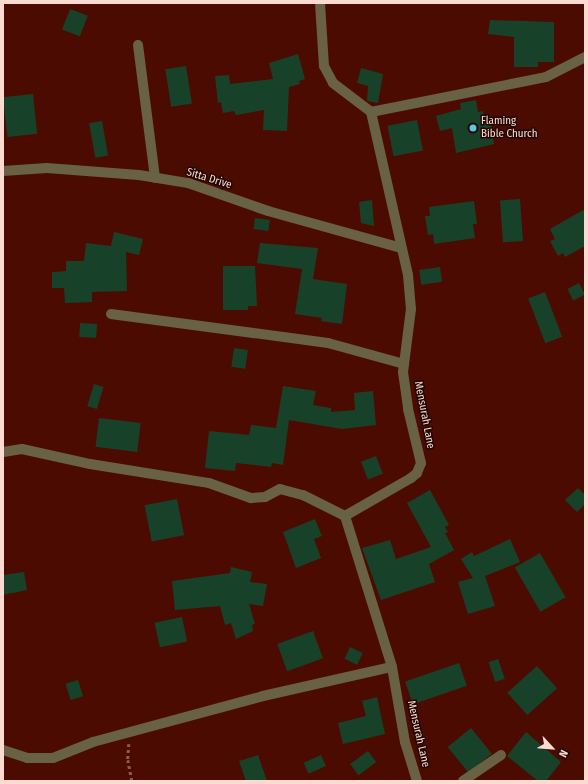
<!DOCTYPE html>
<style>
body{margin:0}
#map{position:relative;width:588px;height:784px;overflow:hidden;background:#4c0b00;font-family:"Fira Sans Condensed",sans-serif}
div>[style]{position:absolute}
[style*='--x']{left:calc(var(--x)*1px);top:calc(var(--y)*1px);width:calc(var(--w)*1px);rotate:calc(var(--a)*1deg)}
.building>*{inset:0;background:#174229;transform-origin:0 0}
.path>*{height:2.5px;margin-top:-1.25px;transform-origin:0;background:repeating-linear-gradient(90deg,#8f5b51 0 3px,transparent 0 6px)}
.minor>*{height:10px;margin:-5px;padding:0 5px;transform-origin:5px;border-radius:5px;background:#686144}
.dots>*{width:11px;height:11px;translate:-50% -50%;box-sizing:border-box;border:2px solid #210602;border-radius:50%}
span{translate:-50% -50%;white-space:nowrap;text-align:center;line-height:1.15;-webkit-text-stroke:3px #210602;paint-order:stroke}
.poi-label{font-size:11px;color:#fbdad1}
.left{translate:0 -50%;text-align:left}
.street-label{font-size:11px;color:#fbdad1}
.frame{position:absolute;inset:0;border:4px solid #fbdad1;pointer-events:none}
.north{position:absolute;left:532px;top:728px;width:40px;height:40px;-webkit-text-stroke:3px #210602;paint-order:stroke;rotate:116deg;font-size:11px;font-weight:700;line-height:16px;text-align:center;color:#fbdad1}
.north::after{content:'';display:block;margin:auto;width:14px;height:18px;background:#fbdad1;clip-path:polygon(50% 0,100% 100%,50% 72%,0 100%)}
</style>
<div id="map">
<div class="building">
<i style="left:70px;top:9px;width:19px;height:22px;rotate:21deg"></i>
<i style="clip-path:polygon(490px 20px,554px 22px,554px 62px,538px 62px,538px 67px,514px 67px,514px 37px,488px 34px)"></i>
<i style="clip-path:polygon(298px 54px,305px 79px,299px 81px,300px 84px,289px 87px,287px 131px,263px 130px,264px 110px,236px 115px,234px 111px,223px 113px,221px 102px,218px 103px,215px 76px,229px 75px,230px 84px,273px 79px,269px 63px)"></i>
<i style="left:186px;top:66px;width:38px;height:21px;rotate:81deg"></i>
<i style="clip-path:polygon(361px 68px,383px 74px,378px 103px,367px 101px,368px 86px,357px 83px)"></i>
<i style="left:33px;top:94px;width:40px;height:30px;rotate:84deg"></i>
<i style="clip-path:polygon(476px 100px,478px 112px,483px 111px,484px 117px,490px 116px,494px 144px,456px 153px,452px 128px,440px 131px,436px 116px,461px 109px,460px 103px)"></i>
<i style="left:417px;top:120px;width:31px;height:30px;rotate:79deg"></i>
<i style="left:102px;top:121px;width:35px;height:13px;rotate:80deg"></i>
<i style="left:520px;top:199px;width:42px;height:20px;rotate:86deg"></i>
<i style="clip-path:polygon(372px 200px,374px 226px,361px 223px,359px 202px)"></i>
<i style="clip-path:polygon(474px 201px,477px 224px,473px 224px,475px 238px,434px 244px,433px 234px,428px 235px,425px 216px,430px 216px,429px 207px)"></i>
<i style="clip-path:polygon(585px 209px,585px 246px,565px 257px,563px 253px,558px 256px,550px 241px,555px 239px,550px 229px)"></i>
<i style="left:255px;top:218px;width:15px;height:11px;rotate:8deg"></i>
<i style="clip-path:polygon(114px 232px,143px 239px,139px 255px,126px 252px,127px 291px,92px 292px,92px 302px,65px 303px,64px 288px,52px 288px,52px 272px,66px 271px,66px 261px,84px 261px,86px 243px,111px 246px)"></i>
<i style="clip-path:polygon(260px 243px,318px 248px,313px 279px,347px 284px,342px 324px,321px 321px,322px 318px,295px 314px,302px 269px,257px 263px)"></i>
<i style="clip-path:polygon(223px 266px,255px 266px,257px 306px,248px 306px,248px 310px,223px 310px)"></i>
<i style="left:440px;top:267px;width:15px;height:21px;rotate:82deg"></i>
<i style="left:579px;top:283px;width:13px;height:13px;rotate:63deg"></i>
<i style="left:545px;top:292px;width:48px;height:18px;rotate:69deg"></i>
<i style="left:80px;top:323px;width:17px;height:14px;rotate:3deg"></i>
<i style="left:234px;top:348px;width:14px;height:19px;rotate:8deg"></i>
<i style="left:94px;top:384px;width:10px;height:23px;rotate:17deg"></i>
<i style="clip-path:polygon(283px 386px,316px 391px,313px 405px,331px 408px,331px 412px,355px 410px,354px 393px,373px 391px,376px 425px,342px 429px,289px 420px,283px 465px,272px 463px,271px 467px,236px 463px,235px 471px,205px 468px,209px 431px,249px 435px,251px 425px,276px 428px)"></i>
<i style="left:99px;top:418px;width:42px;height:29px;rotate:7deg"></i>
<i style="left:376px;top:456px;width:19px;height:16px;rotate:69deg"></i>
<i style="clip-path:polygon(578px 488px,585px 495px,585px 504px,577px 512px,565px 500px)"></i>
<i style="clip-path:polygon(430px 490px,449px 525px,445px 527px,448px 532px,445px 533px,454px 550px,429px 564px,435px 582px,381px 600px,362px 548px,390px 540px,396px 559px,431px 547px,407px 503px)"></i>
<i style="left:177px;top:499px;width:37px;height:33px;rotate:79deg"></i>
<i style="clip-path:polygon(315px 519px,322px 536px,314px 539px,321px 558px,296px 568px,283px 532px)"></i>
<i style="clip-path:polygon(510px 539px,520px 562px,485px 576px,495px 606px,468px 614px,458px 582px,473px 578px,461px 559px,472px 552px,474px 556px)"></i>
<i style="left:540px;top:553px;width:51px;height:29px;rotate:60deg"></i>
<i style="clip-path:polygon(231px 567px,252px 572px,250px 582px,267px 584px,263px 606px,249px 604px,255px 624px,252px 625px,253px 631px,236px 639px,231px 623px,225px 625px,220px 606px,175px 610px,172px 581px,230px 573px)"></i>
<i style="clip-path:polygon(24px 572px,27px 590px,3px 595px,3px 575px)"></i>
<i style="left:182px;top:617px;width:25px;height:28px;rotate:78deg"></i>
<i style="left:313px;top:631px;width:29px;height:38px;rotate:70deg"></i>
<i style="left:350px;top:647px;width:14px;height:13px;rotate:25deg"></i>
<i style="left:498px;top:659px;width:21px;height:10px;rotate:71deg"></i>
<i style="left:459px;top:663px;width:24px;height:57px;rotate:71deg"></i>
<i style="left:537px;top:666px;width:30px;height:40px;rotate:48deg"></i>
<i style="left:78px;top:680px;width:17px;height:13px;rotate:73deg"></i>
<i style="clip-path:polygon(377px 697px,385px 734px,343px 744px,338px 723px,366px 716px,362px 701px)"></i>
<i style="left:471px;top:728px;width:33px;height:30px;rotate:51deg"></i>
<i style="clip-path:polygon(526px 732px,561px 762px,546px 781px,538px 781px,507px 756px)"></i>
<i style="left:368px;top:751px;width:14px;height:22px;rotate:54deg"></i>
<i style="clip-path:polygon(258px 755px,267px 781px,246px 781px,239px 761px)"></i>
<i style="left:321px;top:755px;width:12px;height:19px;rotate:66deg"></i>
</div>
<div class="path">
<i style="--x:129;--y:744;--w:16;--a:94"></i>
<i style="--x:128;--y:760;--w:21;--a:79"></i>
</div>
<div class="minor">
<i style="--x:320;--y:3;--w:63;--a:86.4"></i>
<i style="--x:324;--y:66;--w:19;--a:62"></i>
<i style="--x:333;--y:83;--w:48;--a:37.3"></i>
<i style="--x:371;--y:112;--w:167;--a:77.2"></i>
<i style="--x:408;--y:275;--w:34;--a:85"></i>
<i style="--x:411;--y:309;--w:64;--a:97.2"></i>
<i style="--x:403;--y:372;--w:37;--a:82"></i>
<i style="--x:408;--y:409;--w:56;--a:76.5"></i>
<i style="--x:421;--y:463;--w:11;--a:112"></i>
<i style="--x:417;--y:473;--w:8;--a:140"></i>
<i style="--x:411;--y:478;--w:76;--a:150.1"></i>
<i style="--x:138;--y:45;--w:134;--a:82.7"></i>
<i style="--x:371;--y:112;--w:178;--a:-11.3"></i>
<i style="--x:546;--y:77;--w:44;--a:-27.1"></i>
<i style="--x:3;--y:171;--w:44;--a:-3.9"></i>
<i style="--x:47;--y:168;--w:92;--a:4.4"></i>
<i style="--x:139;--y:175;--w:50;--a:9.3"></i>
<i style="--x:188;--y:183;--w:85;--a:19.3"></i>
<i style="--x:268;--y:211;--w:138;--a:15.5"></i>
<i style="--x:111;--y:314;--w:219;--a:7.6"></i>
<i style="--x:328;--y:343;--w:79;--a:15.4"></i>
<i style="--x:3;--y:452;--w:19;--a:-9"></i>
<i style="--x:22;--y:449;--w:70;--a:12.4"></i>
<i style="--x:90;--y:464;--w:121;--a:9.1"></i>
<i style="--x:209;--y:483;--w:45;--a:19.7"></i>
<i style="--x:251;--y:498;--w:14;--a:-4"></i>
<i style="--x:265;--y:497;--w:17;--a:-28"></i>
<i style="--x:280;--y:489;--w:24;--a:15"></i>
<i style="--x:303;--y:495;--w:47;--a:26.6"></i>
<i style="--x:345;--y:516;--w:158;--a:72.7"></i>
<i style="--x:392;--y:667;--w:76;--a:80.2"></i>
<i style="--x:405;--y:742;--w:41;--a:72.9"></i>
<i style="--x:3;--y:750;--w:25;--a:18"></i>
<i style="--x:27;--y:758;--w:26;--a:0"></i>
<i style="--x:53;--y:758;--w:43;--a:-21.8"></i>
<i style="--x:93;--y:742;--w:176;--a:-15.1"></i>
<i style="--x:263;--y:696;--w:132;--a:-12.7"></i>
<i style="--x:463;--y:781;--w:46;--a:-34.4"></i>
</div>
<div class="dots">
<i style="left:473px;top:128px;background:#57c9e3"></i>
</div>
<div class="poi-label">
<span class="left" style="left:481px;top:128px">Flaming<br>Bible Church</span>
</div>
<div class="street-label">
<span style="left:209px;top:179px;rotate:17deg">Sitta Drive</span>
<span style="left:424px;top:415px;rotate:79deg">Mensurah Lane</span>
<span style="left:418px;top:734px;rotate:77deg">Mensurah Lane</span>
</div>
<div class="frame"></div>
<div class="north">N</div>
</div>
